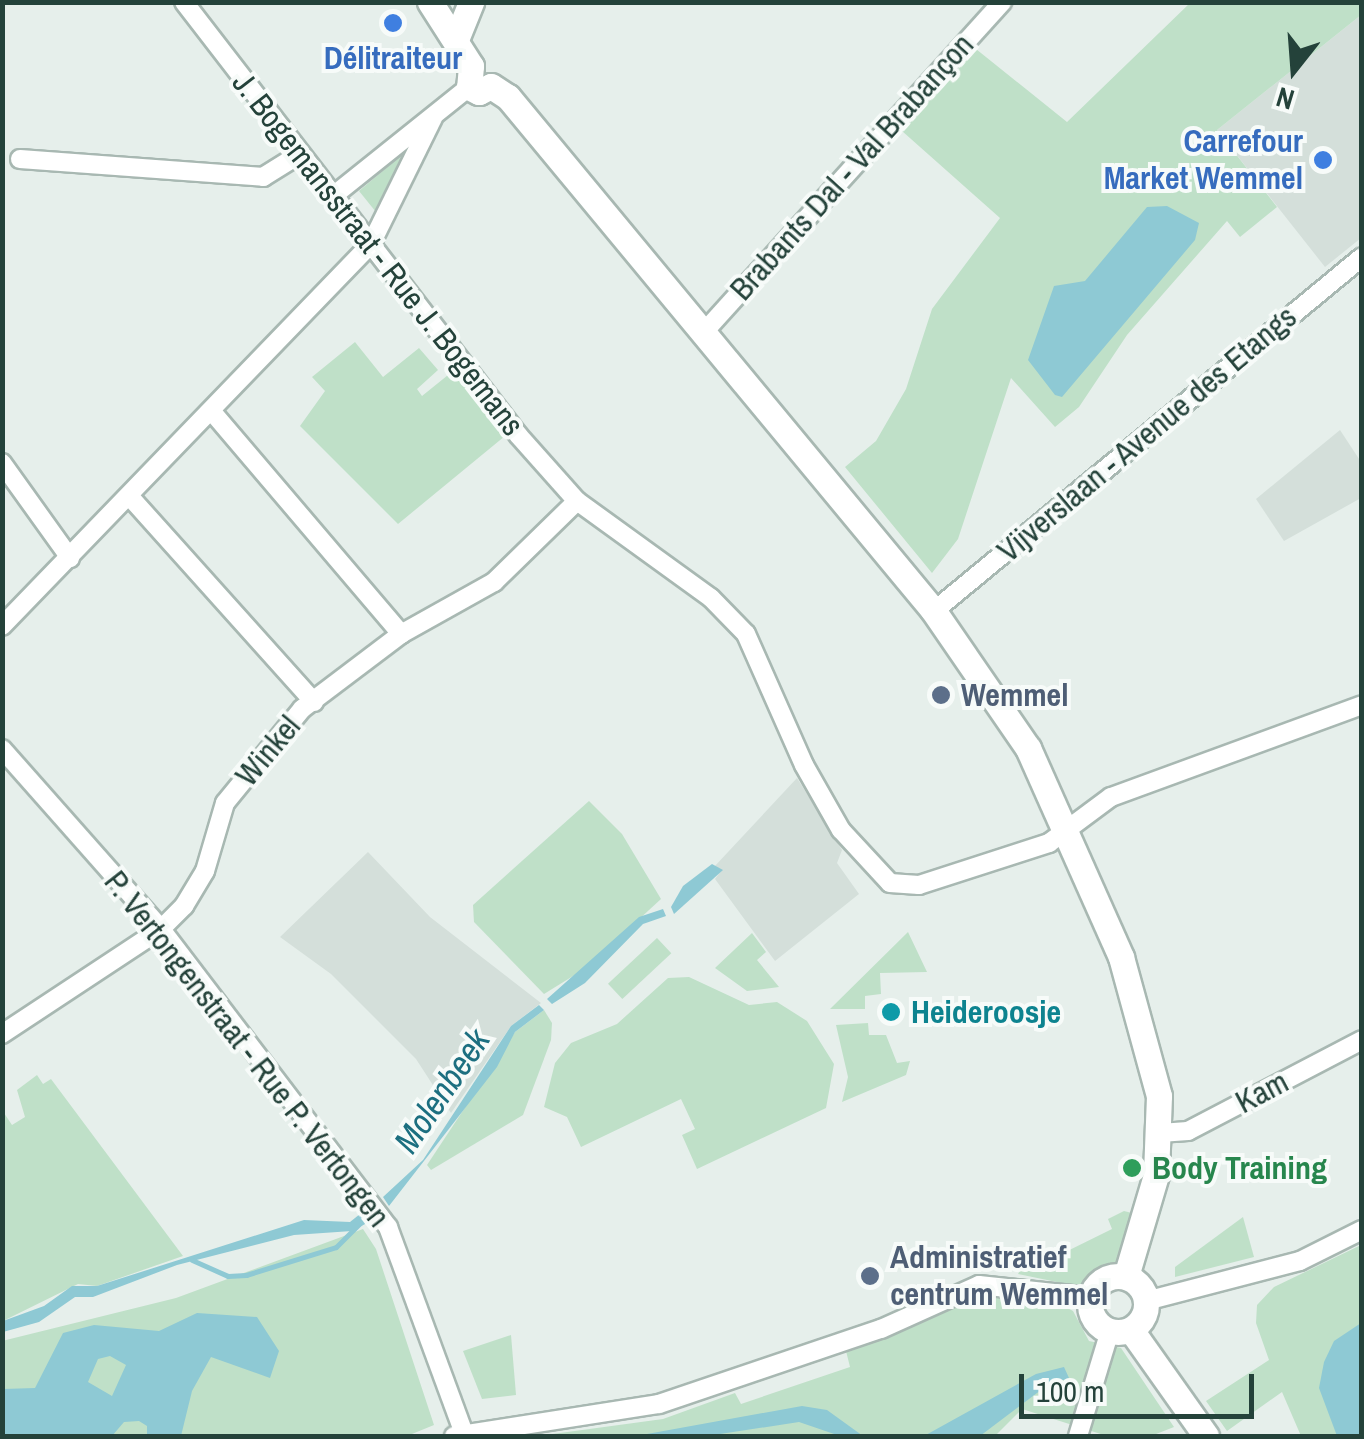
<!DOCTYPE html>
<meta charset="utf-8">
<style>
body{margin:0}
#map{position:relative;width:1364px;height:1439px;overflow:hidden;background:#e6efeb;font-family:"Archivo Narrow",sans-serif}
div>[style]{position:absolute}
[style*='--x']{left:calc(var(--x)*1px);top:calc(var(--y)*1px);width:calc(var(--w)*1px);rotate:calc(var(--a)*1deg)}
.built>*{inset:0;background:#d4dfda}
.green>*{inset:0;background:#bfe0c8;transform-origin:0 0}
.water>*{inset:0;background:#8ec9d4}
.stream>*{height:5px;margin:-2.5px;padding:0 2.5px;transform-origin:2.5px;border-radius:2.5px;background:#8ec9d4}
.roads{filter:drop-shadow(2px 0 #a8b8b2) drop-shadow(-2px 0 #a8b8b2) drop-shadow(0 2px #a8b8b2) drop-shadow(0 -2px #a8b8b2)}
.street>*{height:18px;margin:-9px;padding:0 9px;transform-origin:9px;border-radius:9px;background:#fff}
.secondary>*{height:25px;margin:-12.5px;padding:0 12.5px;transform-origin:12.5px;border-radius:12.5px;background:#fff}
.secondary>.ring{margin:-12.5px;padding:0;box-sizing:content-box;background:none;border:25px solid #fff;border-radius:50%}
.dots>*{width:28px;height:28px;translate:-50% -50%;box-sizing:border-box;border:5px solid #f7fbf9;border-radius:50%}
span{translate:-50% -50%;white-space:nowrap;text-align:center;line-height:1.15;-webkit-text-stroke:8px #f7fbf9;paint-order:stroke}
.shop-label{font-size:32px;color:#366cbe;font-weight:700}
.right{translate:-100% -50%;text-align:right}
.street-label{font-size:32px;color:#24423a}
.service-label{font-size:32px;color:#4e5e75;font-weight:700}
.left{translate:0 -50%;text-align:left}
.culture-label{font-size:32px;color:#0d838f;font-weight:700}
.leisure-label{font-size:32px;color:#27864d;font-weight:700}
.water-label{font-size:35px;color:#1c6f80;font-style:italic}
.frame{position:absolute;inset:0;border:5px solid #24423a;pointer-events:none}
.north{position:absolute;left:1244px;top:20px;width:100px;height:100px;-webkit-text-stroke:8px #f7fbf9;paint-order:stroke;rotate:197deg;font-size:28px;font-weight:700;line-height:40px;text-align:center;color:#24423a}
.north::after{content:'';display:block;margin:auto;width:35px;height:45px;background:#24423a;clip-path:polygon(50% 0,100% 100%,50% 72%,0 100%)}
.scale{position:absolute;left:1019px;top:1374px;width:235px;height:45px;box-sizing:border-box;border:5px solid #24423a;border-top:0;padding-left:12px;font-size:30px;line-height:35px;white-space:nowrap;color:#24423a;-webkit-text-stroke:8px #f7fbf9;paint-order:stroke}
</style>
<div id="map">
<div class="built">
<i style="clip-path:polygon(1361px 15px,1361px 238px,1325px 267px,1217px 130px)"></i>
<i style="clip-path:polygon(1340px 430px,1361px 462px,1361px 498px,1284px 541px,1256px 499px)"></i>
<i style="clip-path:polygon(797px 778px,842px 850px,837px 863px,859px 894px,775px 961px,715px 879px,722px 870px,714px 867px)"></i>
<i style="clip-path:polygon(368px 852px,430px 917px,541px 1003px,511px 1026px,451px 1113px,416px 1059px,331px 974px,280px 937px)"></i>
</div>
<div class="green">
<i style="clip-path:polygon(1190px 3px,1361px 3px,1361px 15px,1217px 130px,1277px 207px,1240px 237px,1227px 221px,1127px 335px,1079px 407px,1055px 427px,1011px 378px,958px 539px,932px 573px,845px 467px,876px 441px,906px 389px,932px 309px,1000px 218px,902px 131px,976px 49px,1067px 122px)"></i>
<i style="clip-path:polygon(404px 153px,381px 212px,376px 212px,359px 191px)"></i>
<i style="clip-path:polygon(355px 342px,383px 377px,419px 348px,438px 370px,417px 389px,422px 396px,453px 371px,505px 436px,398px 524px,300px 426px,325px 391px,312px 377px)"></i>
<i style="clip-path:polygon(589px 801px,622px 834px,661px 899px,586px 968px,544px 994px,474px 922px,473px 905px)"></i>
<i style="clip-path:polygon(908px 932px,927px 972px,880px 973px,881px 994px,865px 996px,865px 1009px,830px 1009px)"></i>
<i style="clip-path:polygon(752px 933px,766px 952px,757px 960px,779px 987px,747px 991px,715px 968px)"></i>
<i style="left:657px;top:938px;width:21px;height:67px;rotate:47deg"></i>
<i style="clip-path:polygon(689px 977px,749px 1005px,777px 1002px,807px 1021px,834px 1064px,826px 1108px,697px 1169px,682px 1135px,695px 1129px,681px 1099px,581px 1147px,567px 1117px,544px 1107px,555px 1063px,571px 1043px,617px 1024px,668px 978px)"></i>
<i style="clip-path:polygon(544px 1010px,552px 1023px,551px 1040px,523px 1115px,431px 1170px,427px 1165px,515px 1032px)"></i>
<i style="clip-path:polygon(868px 1023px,869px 1035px,886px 1035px,897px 1063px,910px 1061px,906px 1075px,842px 1102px,848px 1077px,836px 1025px)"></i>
<i style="clip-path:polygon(37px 1075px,43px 1084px,51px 1079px,183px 1256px,97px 1286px,78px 1284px,3px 1321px,2px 1110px,12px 1125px,25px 1117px,17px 1090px)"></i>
<i style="clip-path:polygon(1124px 1211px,1132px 1213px,1120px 1262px,1081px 1287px,1018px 1274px,1027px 1258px,1033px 1268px,1112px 1229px,1108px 1219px)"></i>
<i style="clip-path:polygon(1243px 1217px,1254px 1257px,1175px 1277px,1175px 1267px)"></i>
<i style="clip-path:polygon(363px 1229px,376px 1249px,434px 1425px,407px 1436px,3px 1436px,2px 1341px,176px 1298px)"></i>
<i style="clip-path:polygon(1361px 1245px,1361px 1436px,1301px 1436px,1282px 1392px,1227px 1431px,1206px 1401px,1269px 1360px,1256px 1323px,1257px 1305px,1274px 1287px)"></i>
<i style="clip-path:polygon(995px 1292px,1053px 1300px,1073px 1311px,1089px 1341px,1121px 1348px,1174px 1427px,1151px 1436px,1107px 1436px,1022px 1409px,995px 1436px,538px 1436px,663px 1419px,735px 1393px,741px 1404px,850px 1367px,846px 1351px,853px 1347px)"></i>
<i style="clip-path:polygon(511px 1335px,516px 1395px,482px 1399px,463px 1351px)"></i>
</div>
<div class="water">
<i style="clip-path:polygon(1167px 206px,1199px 223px,1195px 240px,1062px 397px,1055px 395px,1028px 360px,1054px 286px,1085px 281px,1147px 207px)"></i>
<i style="clip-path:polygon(712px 864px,723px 870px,674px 914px,671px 907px,683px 886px)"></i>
<i style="clip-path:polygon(663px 909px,666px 916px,643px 924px,585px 983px,552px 1004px,547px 999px,639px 917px)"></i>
<i style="clip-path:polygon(539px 1005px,544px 1010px,515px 1032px,497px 1067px,389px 1206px,383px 1197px,423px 1160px,511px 1026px)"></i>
<i style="clip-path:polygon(360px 1214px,367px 1223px,352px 1231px,294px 1235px,177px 1265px,93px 1297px,75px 1297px,39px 1322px,3px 1332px,3px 1321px,44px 1306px,72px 1286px,97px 1286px,304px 1220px,350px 1222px)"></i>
<i style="clip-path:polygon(evenodd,197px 1313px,257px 1317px,279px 1351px,270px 1378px,211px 1357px,192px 1391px,181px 1436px,147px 1436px,147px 1426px,139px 1421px,124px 1422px,112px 1436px,3px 1436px,3px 1389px,35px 1388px,63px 1333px,94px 1325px,159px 1331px,197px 1313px,110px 1356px,126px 1365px,112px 1396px,88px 1382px,98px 1359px,110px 1356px)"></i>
<i style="clip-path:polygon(1361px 1323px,1361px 1436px,1337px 1436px,1319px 1388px,1324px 1362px,1334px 1341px)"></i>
<i style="clip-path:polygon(1064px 1367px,1069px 1378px,1045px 1387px,980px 1436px,924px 1436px,1036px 1374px)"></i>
<i style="clip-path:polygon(802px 1406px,827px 1410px,863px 1436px,840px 1436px,799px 1422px,707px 1436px,636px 1436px)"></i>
</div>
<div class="stream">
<i style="--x:192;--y:1260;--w:39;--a:24"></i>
<i style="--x:228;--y:1276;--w:18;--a:-3"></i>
<i style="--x:246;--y:1275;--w:94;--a:-17.3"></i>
<i style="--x:336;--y:1247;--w:40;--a:-45"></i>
</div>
<div class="roads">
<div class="street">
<i style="--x:184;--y:2;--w:548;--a:52.34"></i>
<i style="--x:519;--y:436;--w:87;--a:48.3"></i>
<i style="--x:577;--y:501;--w:165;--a:35.9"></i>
<i style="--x:711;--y:598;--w:50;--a:45.8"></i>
<i style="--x:746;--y:634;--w:143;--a:66.1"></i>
<i style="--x:804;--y:765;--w:75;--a:60.4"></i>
<i style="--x:841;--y:830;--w:72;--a:47.2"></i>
<i style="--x:890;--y:883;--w:29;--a:4"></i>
<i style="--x:919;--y:885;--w:137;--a:-17.9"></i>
<i style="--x:1049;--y:843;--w:77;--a:-36.6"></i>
<i style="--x:1111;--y:797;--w:267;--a:-20.1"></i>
<i style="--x:20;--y:159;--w:244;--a:4.2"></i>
<i style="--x:263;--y:177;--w:44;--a:-31.9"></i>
<i style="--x:333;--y:196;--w:174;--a:-38.7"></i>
<i style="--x:704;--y:332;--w:445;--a:-47.9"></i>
<i style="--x:214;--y:414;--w:289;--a:49.6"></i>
<i style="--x:2;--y:463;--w:117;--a:54.4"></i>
<i style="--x:131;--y:498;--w:274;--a:48.1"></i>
<i style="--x:934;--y:611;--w:555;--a:-39.59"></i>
<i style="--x:2;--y:626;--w:531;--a:-45.99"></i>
<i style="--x:371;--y:244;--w:140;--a:-63.8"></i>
<i style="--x:2;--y:749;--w:240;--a:48.5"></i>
<i style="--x:161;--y:929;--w:375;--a:52.7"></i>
<i style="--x:388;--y:1227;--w:223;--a:69.8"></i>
<i style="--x:2;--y:1034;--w:191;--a:-33.4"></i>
<i style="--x:161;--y:929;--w:33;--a:-45"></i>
<i style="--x:184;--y:906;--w:41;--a:-59"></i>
<i style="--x:205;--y:871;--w:71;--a:-73.6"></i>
<i style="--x:225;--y:803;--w:122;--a:-50.7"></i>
<i style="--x:302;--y:709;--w:124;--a:-37.1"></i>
<i style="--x:401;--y:634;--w:107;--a:-29.2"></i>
<i style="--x:494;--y:582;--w:116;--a:-44.3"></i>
<i style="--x:1160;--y:1133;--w:28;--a:-4"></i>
<i style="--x:1188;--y:1131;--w:196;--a:-27.6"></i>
<i style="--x:1146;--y:1301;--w:159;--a:-14.6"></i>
<i style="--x:1300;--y:1261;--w:69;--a:-26.6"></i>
<i style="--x:454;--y:1436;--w:207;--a:-8.9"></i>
<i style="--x:659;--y:1404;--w:234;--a:-18.7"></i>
<i style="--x:881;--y:1329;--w:107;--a:-24.2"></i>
<i style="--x:979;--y:1285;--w:113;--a:6.1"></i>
<i style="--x:1078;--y:1436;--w:110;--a:-73.1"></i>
</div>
<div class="secondary">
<i style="--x:430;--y:2;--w:76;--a:57.4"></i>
<i style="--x:471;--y:66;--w:21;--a:95"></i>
<i style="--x:469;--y:87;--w:11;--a:27"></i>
<i style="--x:479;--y:92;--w:13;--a:-27"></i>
<i style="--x:457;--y:37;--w:38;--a:-68"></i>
<i style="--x:491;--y:86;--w:20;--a:33"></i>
<i style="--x:508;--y:97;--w:666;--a:50.36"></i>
<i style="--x:933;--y:610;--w:168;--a:55.5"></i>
<i style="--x:1028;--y:748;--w:229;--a:66"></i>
<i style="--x:1121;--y:957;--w:144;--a:74.7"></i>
<i style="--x:1159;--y:1096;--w:79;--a:92.2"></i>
<i style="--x:1156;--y:1175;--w:105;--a:106.5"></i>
<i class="ring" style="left:1090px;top:1276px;width:31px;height:31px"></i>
<i style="--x:1131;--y:1330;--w:130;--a:54.7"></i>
</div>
</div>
<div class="dots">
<i style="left:393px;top:23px;background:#3f7fe0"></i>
<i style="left:1323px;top:160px;background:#3f7fe0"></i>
<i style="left:941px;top:695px;background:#5c6f8a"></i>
<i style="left:891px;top:1012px;background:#0f9aa8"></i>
<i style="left:1132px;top:1168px;background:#2e9e5b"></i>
<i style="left:870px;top:1276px;background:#5c6f8a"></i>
</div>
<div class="shop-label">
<span style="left:393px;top:58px">Délitraiteur</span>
<span class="right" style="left:1303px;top:160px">Carrefour<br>Market Wemmel</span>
</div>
<div class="street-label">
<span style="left:852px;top:167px;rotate:-48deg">Brabants Dal - Val Brabançon</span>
<span style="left:378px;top:254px;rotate:52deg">J. Bogemansstraat - Rue J. Bogemans</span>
<span style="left:1147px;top:434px;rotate:-40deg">Vijverslaan - Avenue des Etangs</span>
<span style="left:268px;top:751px;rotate:-50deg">Winkel</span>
<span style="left:247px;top:1049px;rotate:52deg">P. Vertongenstraat - Rue P. Vertongen</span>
<span style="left:1262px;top:1092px;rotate:-28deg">Kam</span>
</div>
<div class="service-label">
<span class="left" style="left:961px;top:695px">Wemmel</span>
<span class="left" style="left:890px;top:1276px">Administratief<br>centrum Wemmel</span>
</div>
<div class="culture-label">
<span class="left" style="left:911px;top:1012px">Heideroosje</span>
</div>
<div class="leisure-label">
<span class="left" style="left:1152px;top:1168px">Body Training</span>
</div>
<div class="water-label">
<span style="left:442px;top:1091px;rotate:-56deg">Molenbeek</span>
</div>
<div class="frame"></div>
<div class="north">N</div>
<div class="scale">100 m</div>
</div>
